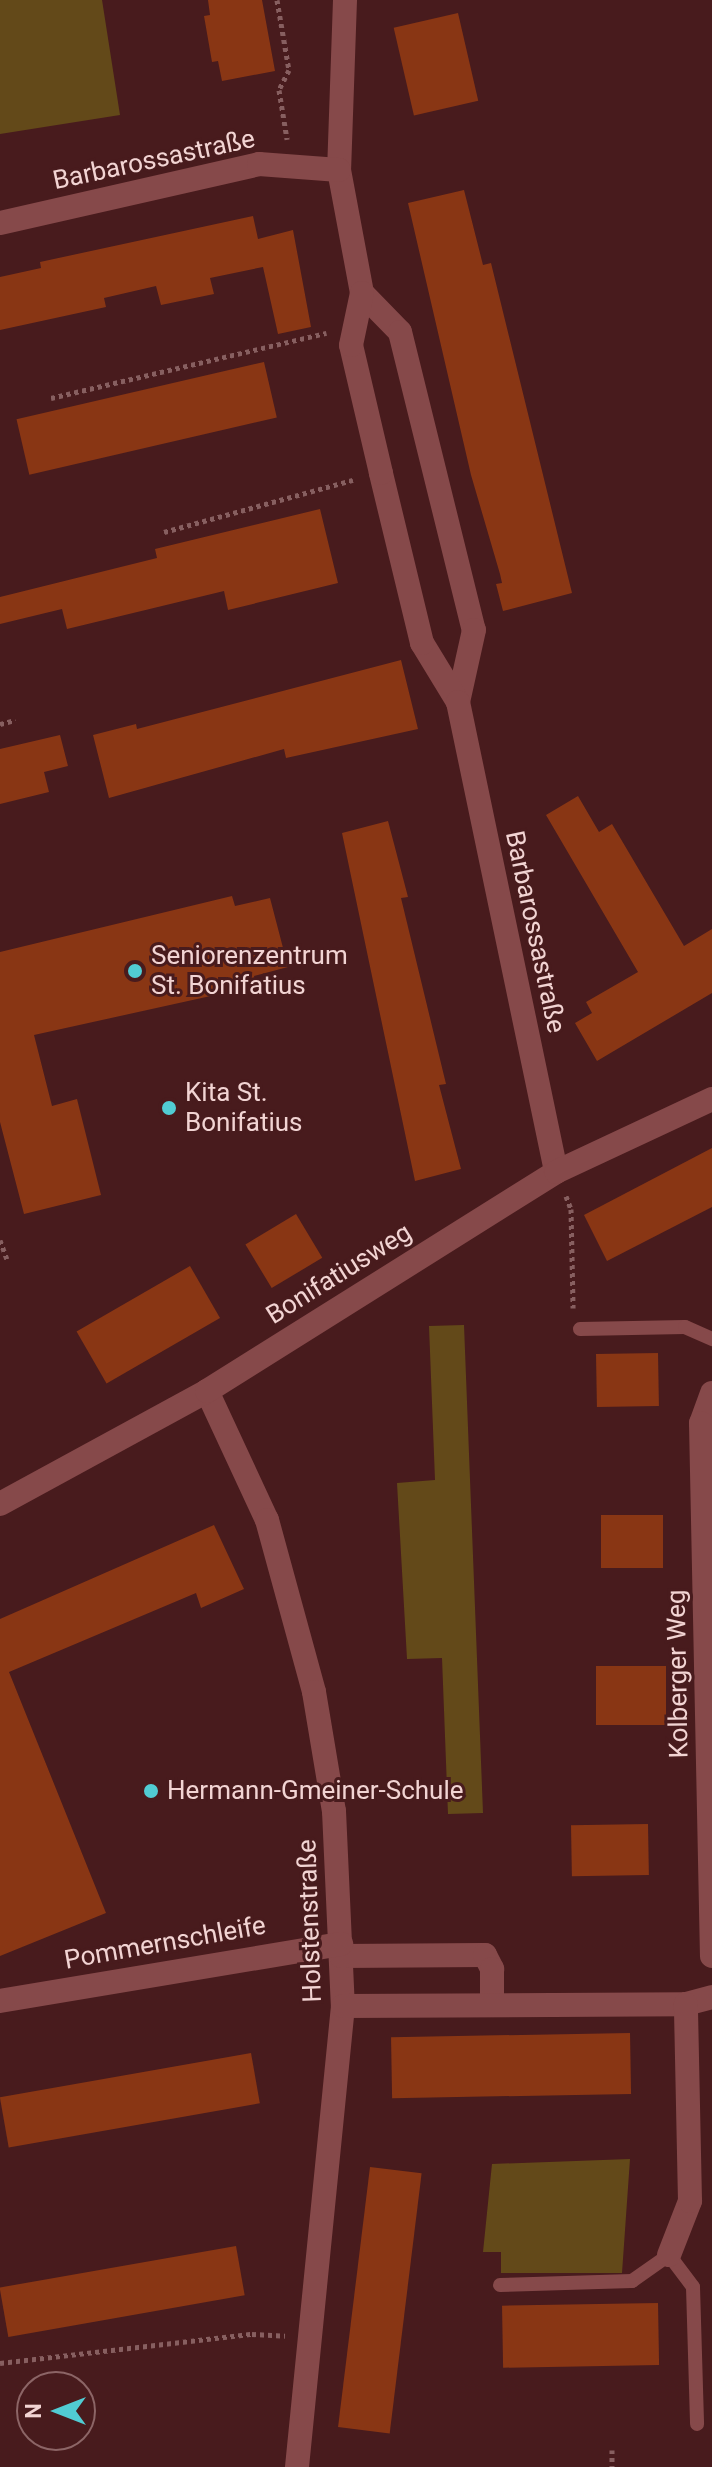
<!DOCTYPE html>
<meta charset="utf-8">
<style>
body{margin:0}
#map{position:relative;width:712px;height:2467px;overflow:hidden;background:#481b1d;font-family:Roboto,sans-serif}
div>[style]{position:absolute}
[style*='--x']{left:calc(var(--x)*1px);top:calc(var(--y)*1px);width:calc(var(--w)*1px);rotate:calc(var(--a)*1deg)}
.green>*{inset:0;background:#634919}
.building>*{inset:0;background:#893614;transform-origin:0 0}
.path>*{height:5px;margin-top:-2.5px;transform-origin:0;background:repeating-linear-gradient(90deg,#875f60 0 4px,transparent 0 8px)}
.lane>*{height:14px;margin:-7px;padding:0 7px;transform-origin:7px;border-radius:7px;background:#86494a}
.street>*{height:24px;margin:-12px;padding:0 12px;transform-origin:12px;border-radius:12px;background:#86494a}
.dots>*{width:22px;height:22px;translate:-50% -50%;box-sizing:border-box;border:4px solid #481b1d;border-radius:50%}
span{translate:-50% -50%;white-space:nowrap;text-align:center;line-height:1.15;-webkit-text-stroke:6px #481b1d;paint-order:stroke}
.street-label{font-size:26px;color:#f2d4d3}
.poi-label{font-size:26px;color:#f2d4d3}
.left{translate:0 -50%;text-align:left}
.north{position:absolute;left:16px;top:2371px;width:80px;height:80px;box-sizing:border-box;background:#481b1d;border:2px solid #8c6566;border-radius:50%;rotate:270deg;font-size:22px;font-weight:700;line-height:32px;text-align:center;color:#f2d4d3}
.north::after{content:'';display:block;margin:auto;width:28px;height:36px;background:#51ccd3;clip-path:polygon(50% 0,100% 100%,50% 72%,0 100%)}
</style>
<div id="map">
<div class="green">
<i style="clip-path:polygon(0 0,102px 0,120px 115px,0 134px)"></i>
<i style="clip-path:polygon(464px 1325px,483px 1813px,448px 1814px,442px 1658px,407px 1659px,397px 1483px,435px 1480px,429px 1326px)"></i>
<i style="clip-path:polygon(630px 2159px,622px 2273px,501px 2273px,501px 2252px,483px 2252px,492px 2164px)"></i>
</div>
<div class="building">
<i style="clip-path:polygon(208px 0,262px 0,275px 71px,222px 81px,218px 61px,212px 62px,204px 16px,210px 15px)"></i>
<i style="left:458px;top:13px;width:90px;height:66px;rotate:77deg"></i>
<i style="clip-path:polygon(464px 190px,483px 265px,491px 263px,572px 593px,503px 611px,496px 584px,502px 583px,500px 574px,471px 475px,408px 203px)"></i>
<i style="clip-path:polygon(253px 216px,258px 239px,293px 230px,311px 327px,278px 334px,263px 267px,210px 278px,214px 294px,161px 305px,156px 286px,104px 298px,106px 307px,0 330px,0 277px,41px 268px,40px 262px)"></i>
<i style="left:264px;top:362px;width:57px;height:254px;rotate:77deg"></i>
<i style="clip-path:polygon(320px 509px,338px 583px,228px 610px,224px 591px,67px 629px,62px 609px,0 624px,0 597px,157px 558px,155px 549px)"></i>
<i style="clip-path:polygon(401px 660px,418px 729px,286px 758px,284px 749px,109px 798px,93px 735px,136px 724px,137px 729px)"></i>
<i style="clip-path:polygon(60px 735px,68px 766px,44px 772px,49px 792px,0 804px,0 749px)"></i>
<i style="clip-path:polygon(578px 796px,599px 832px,612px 824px,684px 946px,712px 929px,712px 993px,597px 1061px,575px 1023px,592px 1013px,586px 1002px,638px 972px,546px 815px)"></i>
<i style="clip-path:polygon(388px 821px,408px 897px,401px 898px,446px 1084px,439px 1085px,461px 1169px,415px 1181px,342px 833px)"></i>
<i style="clip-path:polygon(232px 896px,235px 906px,270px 898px,288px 967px,254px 976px,256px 986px,34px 1035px,52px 1106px,77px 1099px,101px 1195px,24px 1214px,0 1122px,0 952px)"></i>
<i style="clip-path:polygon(712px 1148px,712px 1207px,607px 1261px,584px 1215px)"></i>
<i style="left:296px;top:1214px;width:51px;height:59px;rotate:59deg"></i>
<i style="left:190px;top:1266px;width:60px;height:131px;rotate:60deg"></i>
<i style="left:658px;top:1353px;width:53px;height:62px;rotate:89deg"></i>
<i style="left:663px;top:1515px;width:53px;height:62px;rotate:90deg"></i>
<i style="clip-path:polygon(214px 1525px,244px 1589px,201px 1608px,196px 1593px,9px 1672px,106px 1913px,0 1956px,0 1619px)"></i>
<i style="left:596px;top:1666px;width:70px;height:59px"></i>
<i style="left:648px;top:1824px;width:51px;height:77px;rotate:89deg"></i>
<i style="left:630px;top:2033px;width:61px;height:239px;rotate:89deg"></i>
<i style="left:251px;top:2053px;width:51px;height:255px;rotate:80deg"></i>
<i style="left:370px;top:2167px;width:52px;height:262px;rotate:7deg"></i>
<i style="left:236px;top:2246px;width:50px;height:240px;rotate:80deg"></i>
<i style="left:658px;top:2303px;width:62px;height:156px;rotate:89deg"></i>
</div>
<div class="path">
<i style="--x:277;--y:0;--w:71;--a:80.3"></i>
<i style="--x:289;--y:70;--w:22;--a:117"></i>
<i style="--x:279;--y:90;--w:50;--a:80.7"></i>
<i style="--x:51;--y:398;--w:283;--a:-13.3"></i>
<i style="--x:164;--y:532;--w:196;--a:-15.4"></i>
<i style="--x:0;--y:724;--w:16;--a:-15"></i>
<i style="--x:566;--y:1196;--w:14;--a:69"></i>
<i style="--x:571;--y:1209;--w:99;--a:88.8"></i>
<i style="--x:0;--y:1240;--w:20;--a:70"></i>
<i style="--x:0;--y:2363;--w:254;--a:-6.6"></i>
<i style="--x:252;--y:2334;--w:33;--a:3"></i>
<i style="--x:612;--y:2450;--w:17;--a:90"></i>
</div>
<div class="lane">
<i style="--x:580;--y:1329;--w:105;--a:-1.1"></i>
<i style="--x:685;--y:1327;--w:30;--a:24"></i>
<i style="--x:500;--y:2285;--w:132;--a:-1.7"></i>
<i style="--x:632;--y:2281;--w:45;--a:-35.1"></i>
<i style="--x:669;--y:2255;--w:40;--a:53"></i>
<i style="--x:693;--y:2287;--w:137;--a:88.3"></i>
</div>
<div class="street">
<i style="--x:345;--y:0;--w:170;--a:92"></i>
<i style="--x:339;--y:170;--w:125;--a:79.4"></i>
<i style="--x:0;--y:223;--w:266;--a:-12.8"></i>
<i style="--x:259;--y:164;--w:80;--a:4.3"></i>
<i style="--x:362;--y:293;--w:54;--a:45.7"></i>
<i style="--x:400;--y:332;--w:307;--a:76.1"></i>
<i style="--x:474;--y:630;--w:74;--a:102.5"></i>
<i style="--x:458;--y:702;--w:69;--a:-121.4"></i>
<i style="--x:422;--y:643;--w:175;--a:-103.6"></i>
<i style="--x:381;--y:473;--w:131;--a:-103.2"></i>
<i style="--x:351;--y:345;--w:53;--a:-78.1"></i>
<i style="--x:458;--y:702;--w:480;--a:78.2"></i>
<i style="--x:207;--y:1391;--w:142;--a:65.1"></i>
<i style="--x:267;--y:1520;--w:178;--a:74.7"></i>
<i style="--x:314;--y:1692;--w:121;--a:80.5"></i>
<i style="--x:334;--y:1811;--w:195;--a:87.4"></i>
<i style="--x:343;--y:2006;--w:463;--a:95.7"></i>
<i style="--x:712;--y:1393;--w:32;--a:110"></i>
<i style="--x:701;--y:1423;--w:533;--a:88.82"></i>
<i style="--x:0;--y:1504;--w:236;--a:-28.6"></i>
<i style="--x:207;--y:1391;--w:412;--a:-32.1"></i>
<i style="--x:556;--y:1172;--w:172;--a:-25.1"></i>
<i style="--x:341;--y:1956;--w:144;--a:-0.4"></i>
<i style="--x:485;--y:1955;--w:16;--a:63"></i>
<i style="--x:492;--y:1969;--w:36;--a:90"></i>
<i style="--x:0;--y:2001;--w:346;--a:-9.5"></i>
<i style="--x:343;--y:2006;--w:343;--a:-0.3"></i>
<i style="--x:686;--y:2004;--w:27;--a:-15"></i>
<i style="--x:669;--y:2255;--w:58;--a:-68.7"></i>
<i style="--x:690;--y:2201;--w:197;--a:-91.2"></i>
</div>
<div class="dots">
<i style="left:135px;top:971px;background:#51ccd3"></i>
<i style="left:169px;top:1108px;background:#51ccd3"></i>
<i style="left:151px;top:1791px;background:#51ccd3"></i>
</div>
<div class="street-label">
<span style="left:154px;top:160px;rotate:-12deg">Barbarossastraße</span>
<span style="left:535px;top:932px;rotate:78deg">Barbarossastraße</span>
<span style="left:339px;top:1274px;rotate:-32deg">Bonifatiusweg</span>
<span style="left:678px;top:1674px;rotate:-91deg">Kolberger Weg</span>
<span style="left:310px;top:1921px;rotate:-92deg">Holstenstraße</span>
<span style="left:165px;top:1943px;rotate:-10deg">Pommernschleife</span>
</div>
<div class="poi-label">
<span class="left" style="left:151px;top:971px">Seniorenzentrum<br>St. Bonifatius</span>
<span class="left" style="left:185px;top:1108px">Kita St.<br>Bonifatius</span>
<span class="left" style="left:167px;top:1791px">Hermann-Gmeiner-Schule</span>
</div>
<div class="north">N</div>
</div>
